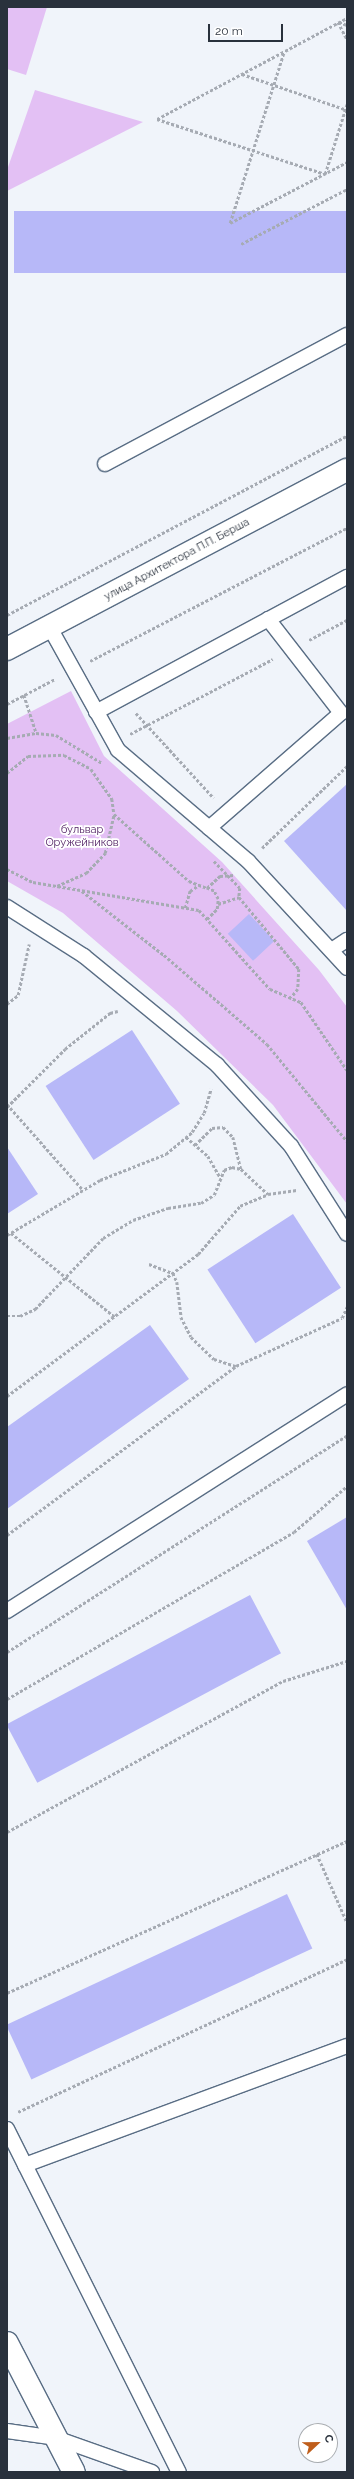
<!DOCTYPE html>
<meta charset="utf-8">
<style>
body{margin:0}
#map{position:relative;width:354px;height:2479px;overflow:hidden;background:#f0f4fa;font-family:Raleway,sans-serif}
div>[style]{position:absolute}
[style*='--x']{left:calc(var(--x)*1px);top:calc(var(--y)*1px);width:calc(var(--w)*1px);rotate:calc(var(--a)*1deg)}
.green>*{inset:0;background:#e3c0f4}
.building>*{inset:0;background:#b7b8f8;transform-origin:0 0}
.path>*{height:2.5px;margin-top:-1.25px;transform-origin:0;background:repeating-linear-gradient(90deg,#a6abb3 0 3px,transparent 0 5px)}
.roads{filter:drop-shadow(1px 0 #596d84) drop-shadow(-1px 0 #596d84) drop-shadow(0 1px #596d84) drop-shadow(0 -1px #596d84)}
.service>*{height:14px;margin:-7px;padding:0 7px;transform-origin:7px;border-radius:7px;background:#fff}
.minor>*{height:22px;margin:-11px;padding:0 11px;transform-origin:11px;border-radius:11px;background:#fff}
.tertiary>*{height:22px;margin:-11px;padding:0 11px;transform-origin:11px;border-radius:11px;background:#fff}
span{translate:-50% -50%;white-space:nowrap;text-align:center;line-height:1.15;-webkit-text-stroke:3.5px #fff;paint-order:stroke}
.street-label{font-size:11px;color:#29313c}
.park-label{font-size:11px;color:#512164}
.frame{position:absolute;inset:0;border:8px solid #29313c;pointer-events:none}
.north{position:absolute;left:298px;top:2423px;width:40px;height:40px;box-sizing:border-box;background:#fff;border:1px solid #a9adb1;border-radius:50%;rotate:68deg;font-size:11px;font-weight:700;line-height:16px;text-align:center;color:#29313c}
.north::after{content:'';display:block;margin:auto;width:14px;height:18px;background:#bf5e1c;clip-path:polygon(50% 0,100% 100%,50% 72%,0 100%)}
.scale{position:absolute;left:208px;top:24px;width:75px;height:18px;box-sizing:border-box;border:2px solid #29313c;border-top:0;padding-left:5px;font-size:12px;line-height:14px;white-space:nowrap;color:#29313c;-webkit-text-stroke:3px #fff;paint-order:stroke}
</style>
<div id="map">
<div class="green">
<i style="clip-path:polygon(7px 7px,47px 7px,26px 75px,7px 69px)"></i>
<i style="clip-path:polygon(35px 90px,143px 122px,7px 191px,7px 170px)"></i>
<i style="clip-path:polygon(71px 691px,104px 756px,222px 862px,319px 970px,347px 1007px,347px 1204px,273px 1105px,177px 1011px,63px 913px,7px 881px,7px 724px)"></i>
</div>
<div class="building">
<i style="left:347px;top:211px;width:62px;height:333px;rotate:90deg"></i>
<i style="clip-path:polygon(347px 784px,347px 911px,284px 841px)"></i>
<i style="left:249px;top:914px;width:37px;height:29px;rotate:47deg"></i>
<i style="left:132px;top:1030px;width:88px;height:103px;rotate:57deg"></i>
<i style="clip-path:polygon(7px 1147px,38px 1194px,7px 1214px)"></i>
<i style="left:293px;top:1214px;width:88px;height:102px;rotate:57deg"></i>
<i style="clip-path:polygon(150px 1325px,189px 1379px,7px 1509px,7px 1427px)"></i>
<i style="clip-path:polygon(347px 1517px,347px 1610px,307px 1541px)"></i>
<i style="left:250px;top:1595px;width:66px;height:276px;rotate:62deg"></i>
<i style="left:287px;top:1894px;width:60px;height:310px;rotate:65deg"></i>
</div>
<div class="path">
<i style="--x:338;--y:22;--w:19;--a:62"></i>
<i style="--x:339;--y:22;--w:9;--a:21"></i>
<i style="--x:242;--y:74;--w:111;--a:18.9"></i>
<i style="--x:157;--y:119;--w:177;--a:18.1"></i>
<i style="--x:325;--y:174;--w:73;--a:-72.6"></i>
<i style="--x:157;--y:119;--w:215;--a:-28"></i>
<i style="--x:230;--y:223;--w:179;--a:-72.5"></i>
<i style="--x:230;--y:223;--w:132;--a:-27.5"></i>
<i style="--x:241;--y:244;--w:119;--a:-27.4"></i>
<i style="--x:7;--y:615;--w:384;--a:-27.8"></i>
<i style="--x:309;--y:640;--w:43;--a:-27.8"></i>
<i style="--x:90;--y:661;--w:289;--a:-27.4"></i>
<i style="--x:24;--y:695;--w:40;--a:72"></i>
<i style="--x:7;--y:704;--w:54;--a:-27.5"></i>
<i style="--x:136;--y:713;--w:115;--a:47.5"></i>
<i style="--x:130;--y:734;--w:161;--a:-27.7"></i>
<i style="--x:7;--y:738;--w:29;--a:-10"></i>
<i style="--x:36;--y:733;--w:20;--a:6"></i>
<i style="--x:56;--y:735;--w:54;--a:31.3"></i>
<i style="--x:7;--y:773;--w:27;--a:-39"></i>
<i style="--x:28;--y:756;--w:36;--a:-2"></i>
<i style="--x:64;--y:755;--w:30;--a:27"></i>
<i style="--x:91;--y:769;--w:37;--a:55"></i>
<i style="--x:112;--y:799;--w:15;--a:82"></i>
<i style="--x:114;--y:814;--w:101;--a:41.8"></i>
<i style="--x:189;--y:881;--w:19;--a:21"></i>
<i style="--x:207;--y:888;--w:18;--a:-43"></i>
<i style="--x:220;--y:876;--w:14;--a:-4"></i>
<i style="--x:262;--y:848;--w:118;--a:-44"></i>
<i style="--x:214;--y:861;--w:37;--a:46"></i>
<i style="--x:240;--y:888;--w:9;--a:96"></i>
<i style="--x:239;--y:897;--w:94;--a:50.2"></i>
<i style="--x:299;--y:969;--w:20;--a:93"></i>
<i style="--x:298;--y:989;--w:11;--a:128"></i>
<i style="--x:7;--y:869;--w:29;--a:27"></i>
<i style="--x:33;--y:882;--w:168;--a:9.6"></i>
<i style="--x:199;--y:910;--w:106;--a:48.1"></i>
<i style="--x:270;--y:989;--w:34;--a:23"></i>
<i style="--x:301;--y:1002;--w:82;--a:55.9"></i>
<i style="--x:57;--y:886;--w:32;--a:-24"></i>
<i style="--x:86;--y:873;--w:28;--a:-46"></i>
<i style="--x:105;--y:853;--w:39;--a:-77"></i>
<i style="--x:82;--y:891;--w:104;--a:38"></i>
<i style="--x:164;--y:955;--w:136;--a:40.8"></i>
<i style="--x:267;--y:1044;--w:126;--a:50.5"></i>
<i style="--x:218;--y:904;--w:22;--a:-18"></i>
<i style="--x:185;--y:908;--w:18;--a:-74"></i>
<i style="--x:190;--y:891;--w:11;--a:-34"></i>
<i style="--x:207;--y:919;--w:14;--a:-45"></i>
<i style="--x:217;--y:909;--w:10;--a:-84"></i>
<i style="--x:218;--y:899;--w:9;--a:-117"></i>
<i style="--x:214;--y:891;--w:8;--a:-157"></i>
<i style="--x:7;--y:1004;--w:14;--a:-39"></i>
<i style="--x:18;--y:995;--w:52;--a:-77.8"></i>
<i style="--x:7;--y:1104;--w:115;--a:48.5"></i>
<i style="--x:7;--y:1107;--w:82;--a:-45"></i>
<i style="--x:65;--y:1049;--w:58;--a:-38.7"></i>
<i style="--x:110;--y:1013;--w:8;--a:-14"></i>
<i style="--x:186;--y:1137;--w:29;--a:41"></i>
<i style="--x:208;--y:1156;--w:24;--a:60"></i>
<i style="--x:195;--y:1145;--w:24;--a:-45"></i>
<i style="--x:212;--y:1128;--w:11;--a:-5"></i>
<i style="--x:223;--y:1127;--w:14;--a:45"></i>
<i style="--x:233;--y:1137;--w:33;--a:76"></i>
<i style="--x:11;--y:1233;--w:134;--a:38.9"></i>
<i style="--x:7;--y:1235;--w:108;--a:-30.6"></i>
<i style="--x:100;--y:1180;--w:71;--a:-21.5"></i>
<i style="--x:166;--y:1154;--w:34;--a:-40"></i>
<i style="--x:192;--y:1132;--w:22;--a:-58"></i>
<i style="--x:204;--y:1113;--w:25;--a:-74"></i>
<i style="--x:149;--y:1264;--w:26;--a:21"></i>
<i style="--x:173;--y:1273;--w:10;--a:66"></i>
<i style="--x:177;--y:1282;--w:35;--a:83"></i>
<i style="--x:181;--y:1317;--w:22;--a:63"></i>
<i style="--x:191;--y:1337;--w:32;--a:44"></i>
<i style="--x:214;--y:1359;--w:23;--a:18"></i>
<i style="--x:7;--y:1316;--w:13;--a:0"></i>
<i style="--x:20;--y:1316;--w:17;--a:-25"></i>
<i style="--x:35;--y:1309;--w:98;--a:-46.2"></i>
<i style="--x:103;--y:1238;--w:35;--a:-31"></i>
<i style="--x:133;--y:1220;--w:37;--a:-19"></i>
<i style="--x:168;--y:1208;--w:33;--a:-9"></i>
<i style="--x:201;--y:1203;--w:15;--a:-32"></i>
<i style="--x:214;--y:1195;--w:27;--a:-68"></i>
<i style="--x:224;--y:1170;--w:9;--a:-21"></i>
<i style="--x:232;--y:1167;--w:9;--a:13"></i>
<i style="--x:241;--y:1169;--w:37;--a:43"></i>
<i style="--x:7;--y:1396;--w:238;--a:-36.6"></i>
<i style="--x:198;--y:1254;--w:64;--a:-48.8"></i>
<i style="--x:240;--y:1206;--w:30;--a:-23"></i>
<i style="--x:268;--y:1194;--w:29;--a:-8"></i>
<i style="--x:7;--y:1535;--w:285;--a:-36.4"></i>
<i style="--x:236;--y:1366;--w:116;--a:-24.4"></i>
<i style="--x:342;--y:1318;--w:12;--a:-66"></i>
<i style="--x:7;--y:1652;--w:403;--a:-32.5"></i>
<i style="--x:7;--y:1699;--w:332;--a:-30.2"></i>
<i style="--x:294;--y:1532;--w:70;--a:-41"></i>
<i style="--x:7;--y:1832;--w:315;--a:-28.7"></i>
<i style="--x:283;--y:1681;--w:67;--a:-17.4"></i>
<i style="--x:317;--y:1854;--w:74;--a:66.2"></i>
<i style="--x:7;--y:1993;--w:372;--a:-24.1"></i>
<i style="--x:18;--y:2112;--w:363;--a:-24.9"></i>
</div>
<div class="roads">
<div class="service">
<i style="--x:105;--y:464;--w:274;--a:-28.1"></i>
<i style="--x:49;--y:626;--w:142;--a:60.9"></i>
<i style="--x:118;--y:750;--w:171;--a:40.5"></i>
<i style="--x:248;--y:861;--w:146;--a:47.2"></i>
<i style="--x:96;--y:712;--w:285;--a:-28.3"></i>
<i style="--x:209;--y:828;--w:175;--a:-41.1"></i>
<i style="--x:341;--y:713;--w:119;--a:-127.8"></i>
<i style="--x:7;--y:907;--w:91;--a:32.5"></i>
<i style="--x:84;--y:956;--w:172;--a:39.3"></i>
<i style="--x:217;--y:1065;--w:110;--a:47.6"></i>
<i style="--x:291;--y:1146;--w:104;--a:57.5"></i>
<i style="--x:333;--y:949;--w:17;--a:-33"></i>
<i style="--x:7;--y:1611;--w:403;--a:-32.5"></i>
<i style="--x:7;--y:2129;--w:384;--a:63.4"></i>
<i style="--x:25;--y:2165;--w:343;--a:-20.3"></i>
<i style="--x:7;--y:2431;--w:49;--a:8.1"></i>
<i style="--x:56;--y:2438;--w:102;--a:19.5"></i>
</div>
<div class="minor">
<i style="--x:7;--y:2343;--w:145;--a:62.6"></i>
</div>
<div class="tertiary">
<i style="--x:7;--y:649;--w:384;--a:-27.8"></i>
</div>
</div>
<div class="street-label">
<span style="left:177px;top:560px;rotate:-28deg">улица Архитектора П.П. Берша</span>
</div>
<div class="park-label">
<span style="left:82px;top:837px">бульвар<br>Оружейников</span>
</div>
<div class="frame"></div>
<div class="north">С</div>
<div class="scale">20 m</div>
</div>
